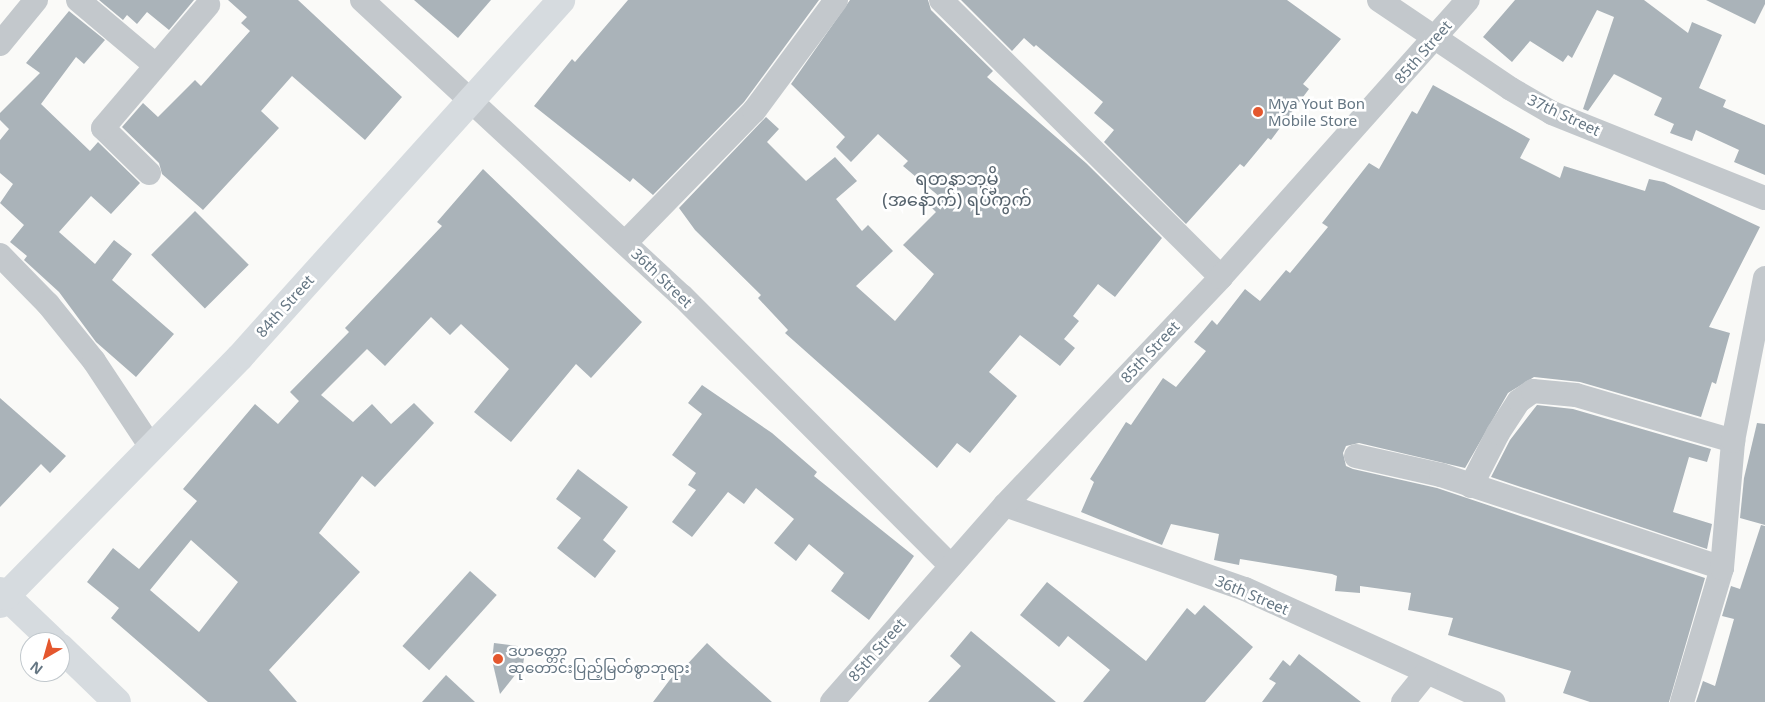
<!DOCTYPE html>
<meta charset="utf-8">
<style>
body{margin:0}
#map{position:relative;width:1765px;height:702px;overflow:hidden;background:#fafaf8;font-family:"Noto Sans","Noto Sans Myanmar",sans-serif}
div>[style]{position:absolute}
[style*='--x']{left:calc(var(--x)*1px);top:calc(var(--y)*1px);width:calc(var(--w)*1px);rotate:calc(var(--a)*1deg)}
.building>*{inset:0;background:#aab3b9;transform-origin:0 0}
.street>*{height:24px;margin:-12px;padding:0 12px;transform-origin:12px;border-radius:12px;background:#c3c8cc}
.secondary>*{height:28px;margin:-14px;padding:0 14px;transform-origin:14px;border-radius:14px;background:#d6dbdf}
.primary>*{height:28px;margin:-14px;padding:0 14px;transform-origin:14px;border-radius:14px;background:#d6dbdf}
.dots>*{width:14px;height:14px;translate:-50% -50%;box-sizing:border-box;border:2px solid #fff;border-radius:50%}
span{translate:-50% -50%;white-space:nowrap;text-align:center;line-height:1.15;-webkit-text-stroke:5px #fff;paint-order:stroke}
.street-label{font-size:15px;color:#657683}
.poi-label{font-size:15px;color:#657683}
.left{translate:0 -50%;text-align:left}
.quarter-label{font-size:18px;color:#57646e}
.north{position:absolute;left:20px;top:632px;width:50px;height:50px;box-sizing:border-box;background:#fff;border:1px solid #c1c8cd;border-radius:50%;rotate:218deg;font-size:14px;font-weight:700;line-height:20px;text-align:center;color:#657683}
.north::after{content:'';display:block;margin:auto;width:18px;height:22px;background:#e4572e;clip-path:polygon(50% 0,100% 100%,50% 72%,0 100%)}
</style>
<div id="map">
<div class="building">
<i style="clip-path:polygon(99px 0,194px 0,169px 30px,147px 12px,137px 24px,127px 15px,123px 20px)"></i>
<i style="clip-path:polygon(228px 0,298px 0,402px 97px,365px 140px,292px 76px,261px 111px,279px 128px,203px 210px,162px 174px,159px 163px,122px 127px,143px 103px,158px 117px,195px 80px,201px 86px,250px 31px,241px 23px,247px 17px)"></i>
<i style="clip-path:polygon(414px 0,491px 0,458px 38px)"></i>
<i style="clip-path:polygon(628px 0,819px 0,744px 102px,653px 195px,633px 178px,630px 182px,534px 106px,572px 59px,575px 62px)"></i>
<i style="clip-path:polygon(850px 0,928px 0,931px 10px,993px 71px,987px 77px,1086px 163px,1162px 238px,1115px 297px,1098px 284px,1073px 316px,1079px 321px,1064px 339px,1075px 348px,1060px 366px,1020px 335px,989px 372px,1017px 396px,970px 453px,957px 443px,937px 468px,785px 333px,788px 330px,758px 298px,761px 295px,695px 230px,679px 208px,766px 117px,779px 129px,767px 142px,806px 181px,835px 157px,857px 181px,836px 199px,862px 231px,868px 225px,893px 251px,856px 286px,895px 321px,922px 289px,934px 274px,903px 245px,936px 212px,931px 207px,940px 197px,903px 166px,908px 161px,878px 134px,851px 162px,836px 147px,845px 137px,791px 84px)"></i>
<i style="clip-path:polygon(961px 0,1287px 0,1341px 39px,1303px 84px,1309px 89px,1271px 140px,1268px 138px,1244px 167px,1240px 164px,1186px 224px,1104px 142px,1114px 130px,1094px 113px,1103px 102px,1036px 45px,1034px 47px,1024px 38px,1012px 51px)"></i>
<i style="clip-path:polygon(1515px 0,1644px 0,1688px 33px,1692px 22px,1722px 35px,1699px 88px,1726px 100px,1723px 107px,1765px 125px,1765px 175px,1734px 162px,1739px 150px,1696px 130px,1692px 141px,1670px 133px,1674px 124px,1654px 115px,1662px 98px,1614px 74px,1588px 111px,1583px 109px,1614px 17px,1597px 10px,1572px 58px,1568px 55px,1563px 62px,1530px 41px,1512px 62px,1483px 37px)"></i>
<i style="clip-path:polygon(1706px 0,1765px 0,1765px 4px,1755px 24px)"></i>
<i style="clip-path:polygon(69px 11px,105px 40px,84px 64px,76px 57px,41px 104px,90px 151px,98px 142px,140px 183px,111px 214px,91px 196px,59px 232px,95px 264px,114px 240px,132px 254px,112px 280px,174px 334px,136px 377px,96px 342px,59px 292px,24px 260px,27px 256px,10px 242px,24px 225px,0 203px,13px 184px,0 173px,0 140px,9px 129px,0 120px,0 113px,40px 73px,26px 63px)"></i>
<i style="clip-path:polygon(1433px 85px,1530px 139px,1520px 158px,1560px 178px,1564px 166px,1645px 191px,1649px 179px,1664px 182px,1760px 227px,1709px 327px,1730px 333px,1716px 384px,1712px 382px,1701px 417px,1580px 382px,1534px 377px,1508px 393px,1465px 468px,1359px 443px,1346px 446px,1343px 453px,1346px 466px,1353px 469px,1437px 488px,1705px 578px,1669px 702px,1590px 702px,1563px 693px,1571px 671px,1448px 635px,1453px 618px,1408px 610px,1411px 593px,1360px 586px,1360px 593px,1335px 591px,1337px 576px,1332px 574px,1240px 559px,1239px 565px,1214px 560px,1219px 534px,1171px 524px,1162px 545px,1081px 512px,1094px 482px,1090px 479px,1126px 422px,1131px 425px,1163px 378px,1176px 387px,1206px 351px,1194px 342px,1212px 320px,1217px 325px,1245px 289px,1260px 301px,1286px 270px,1290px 273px,1328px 227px,1322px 223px,1369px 163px,1379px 169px,1412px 111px,1417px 114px)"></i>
<i style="clip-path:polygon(evenodd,483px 169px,642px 322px,591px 378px,576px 364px,511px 442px,474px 412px,509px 369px,461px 324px,450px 335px,431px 317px,385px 366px,367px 349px,321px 395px,353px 422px,372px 404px,391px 424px,414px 403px,434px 423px,375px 487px,362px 476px,319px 533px,360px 572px,269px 670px,297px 702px,208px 702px,111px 618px,119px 608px,87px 582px,113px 548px,139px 569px,197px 501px,183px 489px,255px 404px,278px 424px,299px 401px,290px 392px,349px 332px,345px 328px,442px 226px,437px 222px,483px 169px,191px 540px,238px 582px,199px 632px,150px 590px,191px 540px)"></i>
<i style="left:195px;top:211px;width:76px;height:62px;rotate:45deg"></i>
<i style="clip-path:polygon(702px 385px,772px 433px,817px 472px,814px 476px,914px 556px,869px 620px,831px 591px,844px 573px,809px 544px,796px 561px,774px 543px,794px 519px,756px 488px,744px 504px,728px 492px,692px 537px,672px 522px,696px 490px,688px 485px,696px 473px,672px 455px,702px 414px,688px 403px)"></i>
<i style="clip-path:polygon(0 398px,66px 456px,50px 473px,41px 464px,0 507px)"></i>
<i style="clip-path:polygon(1537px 405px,1573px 409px,1711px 449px,1707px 462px,1689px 457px,1673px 512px,1712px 524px,1707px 549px,1491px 477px,1510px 440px)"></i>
<i style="clip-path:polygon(1757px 423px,1765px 424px,1765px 525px,1740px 518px,1744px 478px)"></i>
<i style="clip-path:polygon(578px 469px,628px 507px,603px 540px,616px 551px,595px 578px,557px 548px,581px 518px,556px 499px)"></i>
<i style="clip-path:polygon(1761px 525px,1765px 526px,1765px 702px,1696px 702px,1703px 681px,1715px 686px,1734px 619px,1722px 616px,1731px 586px,1740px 589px)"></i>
<i style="left:470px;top:571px;width:36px;height:101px;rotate:42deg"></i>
<i style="clip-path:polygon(1047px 582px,1146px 661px,1187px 608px,1195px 615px,1204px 605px,1253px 647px,1205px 702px,1083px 702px,1110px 670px,1068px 636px,1059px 647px,1020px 615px)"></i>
<i style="clip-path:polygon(971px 631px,1056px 702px,928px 702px,961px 666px,950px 656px)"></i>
<i style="clip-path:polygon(494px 643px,517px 646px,524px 658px,523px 665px,500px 694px,492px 660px)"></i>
<i style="clip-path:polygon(707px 643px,724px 659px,772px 702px,653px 702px,678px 669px,681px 671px)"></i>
<i style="clip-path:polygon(1299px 654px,1361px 702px,1262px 702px,1276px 683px,1269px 679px,1283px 660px,1290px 666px)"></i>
<i style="clip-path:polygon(446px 675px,475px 702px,422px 702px)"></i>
</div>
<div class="street">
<i style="--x:78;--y:0;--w:99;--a:40.1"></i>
<i style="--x:362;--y:0;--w:436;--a:42.8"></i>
<i style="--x:682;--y:296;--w:381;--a:45.1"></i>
<i style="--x:941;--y:0;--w:394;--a:44.7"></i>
<i style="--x:1379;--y:0;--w:159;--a:34"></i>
<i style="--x:1511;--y:89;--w:48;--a:30.3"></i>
<i style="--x:1552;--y:113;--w:229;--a:21.8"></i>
<i style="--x:0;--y:44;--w:57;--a:-50.7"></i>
<i style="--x:149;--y:173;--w:64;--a:-135.6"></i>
<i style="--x:103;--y:128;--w:162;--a:-49.5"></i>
<i style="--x:625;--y:243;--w:185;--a:-45.7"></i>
<i style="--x:754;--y:111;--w:138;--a:-53.5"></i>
<i style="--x:0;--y:255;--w:69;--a:45.6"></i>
<i style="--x:48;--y:304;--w:73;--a:51.1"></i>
<i style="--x:94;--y:361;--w:103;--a:56.5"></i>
<i style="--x:1356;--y:456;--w:87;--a:12.6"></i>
<i style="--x:1441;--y:475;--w:296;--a:18.3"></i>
<i style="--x:1471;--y:486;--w:59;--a:-63"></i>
<i style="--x:1498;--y:433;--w:38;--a:-57"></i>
<i style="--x:1519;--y:401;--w:17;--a:-36"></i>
<i style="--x:1533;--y:391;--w:43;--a:5.3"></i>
<i style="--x:1576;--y:395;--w:164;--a:16.3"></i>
<i style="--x:1005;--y:505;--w:254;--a:19.3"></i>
<i style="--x:1245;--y:589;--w:273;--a:24.5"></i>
<i style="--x:832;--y:702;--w:262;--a:-48.7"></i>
<i style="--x:1005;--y:505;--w:314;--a:-46.5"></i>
<i style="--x:1221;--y:277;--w:371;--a:-48.3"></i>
<i style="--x:1403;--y:702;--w:36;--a:-51"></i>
<i style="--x:1682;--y:702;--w:140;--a:-73.4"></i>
<i style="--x:1722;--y:568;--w:127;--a:-85"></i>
<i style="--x:1733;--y:441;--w:166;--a:-78.9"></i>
</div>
<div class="secondary">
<i style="--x:0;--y:604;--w:10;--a:-53"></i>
<i style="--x:6;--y:596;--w:66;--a:43.8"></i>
<i style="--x:60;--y:647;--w:79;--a:44"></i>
</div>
<div class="primary">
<i style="--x:0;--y:591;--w:8;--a:40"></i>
<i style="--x:6;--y:596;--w:334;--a:-45.6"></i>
<i style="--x:240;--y:357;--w:480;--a:-48"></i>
</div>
<div class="dots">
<i style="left:1258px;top:112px;background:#e4572e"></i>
<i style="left:498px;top:659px;background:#e4572e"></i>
</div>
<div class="street-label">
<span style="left:1423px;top:52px;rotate:-49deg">85th Street</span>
<span style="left:1564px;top:115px;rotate:25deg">37th Street</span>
<span style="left:662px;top:278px;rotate:44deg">36th Street</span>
<span style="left:285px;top:306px;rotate:-48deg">84th Street</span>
<span style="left:1150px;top:352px;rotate:-47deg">85th Street</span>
<span style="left:1252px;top:595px;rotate:23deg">36th Street</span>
<span style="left:877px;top:650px;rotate:-49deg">85th Street</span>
</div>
<div class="poi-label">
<span class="left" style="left:1268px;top:112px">Mya Yout Bon<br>Mobile Store</span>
<span class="left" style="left:508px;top:659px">ဒဟတ္တော<br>ဆုတောင်းပြည့်မြတ်စွာဘုရား</span>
</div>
<div class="quarter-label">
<span style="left:957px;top:189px">ရတနာဘုမ္မိ<br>(အနောက်) ရပ်ကွက်</span>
</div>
<div class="north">N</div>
</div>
